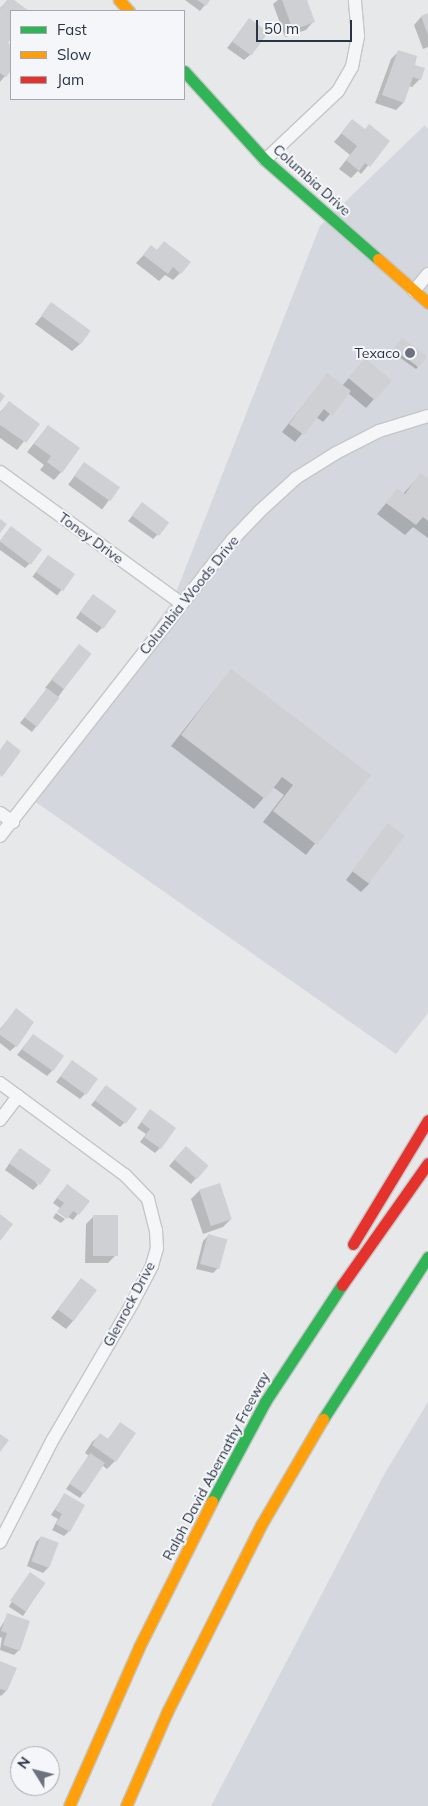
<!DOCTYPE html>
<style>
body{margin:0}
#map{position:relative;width:428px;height:1806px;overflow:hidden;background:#e6e8ea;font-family:Mulish,sans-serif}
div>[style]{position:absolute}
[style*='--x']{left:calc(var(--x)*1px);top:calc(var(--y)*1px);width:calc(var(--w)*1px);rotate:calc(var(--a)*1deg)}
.built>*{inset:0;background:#d4d7dd}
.shadow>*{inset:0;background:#0003;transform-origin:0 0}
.building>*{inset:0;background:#ced0d3;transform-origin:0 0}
.roads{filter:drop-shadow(1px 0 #c4c6c8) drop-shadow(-1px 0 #c4c6c8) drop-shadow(0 1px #c4c6c8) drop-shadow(0 -1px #c4c6c8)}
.street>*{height:12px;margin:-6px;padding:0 6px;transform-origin:6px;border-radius:6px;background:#f5f6f7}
.fast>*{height:11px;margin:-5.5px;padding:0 5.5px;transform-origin:5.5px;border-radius:5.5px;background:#30b455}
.slow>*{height:11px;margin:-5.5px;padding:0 5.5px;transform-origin:5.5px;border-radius:5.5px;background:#ff9f0a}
.jam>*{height:11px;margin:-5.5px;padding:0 5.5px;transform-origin:5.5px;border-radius:5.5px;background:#e5322d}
.dots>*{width:14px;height:14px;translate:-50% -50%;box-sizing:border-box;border:2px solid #f4f6f9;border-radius:50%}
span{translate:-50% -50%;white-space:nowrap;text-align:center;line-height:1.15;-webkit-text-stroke:4px #f4f6f9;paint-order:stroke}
.street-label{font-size:14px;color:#2b3445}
.poi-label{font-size:14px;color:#2b3445}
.right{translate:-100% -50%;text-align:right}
.legend{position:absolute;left:10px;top:10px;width:175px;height:90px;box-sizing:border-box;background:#f4f6f9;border:1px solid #a4a8b1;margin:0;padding:6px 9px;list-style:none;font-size:15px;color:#2b3445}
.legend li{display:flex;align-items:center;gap:10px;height:25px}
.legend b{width:25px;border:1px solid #a4a8b1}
.north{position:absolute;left:10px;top:1746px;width:50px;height:50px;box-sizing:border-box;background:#f4f6f9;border:1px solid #a4a8b1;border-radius:50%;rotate:306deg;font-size:14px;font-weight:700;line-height:20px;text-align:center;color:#2b3445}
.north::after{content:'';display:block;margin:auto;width:18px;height:22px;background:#6c737f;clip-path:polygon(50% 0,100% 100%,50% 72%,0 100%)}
.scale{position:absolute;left:256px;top:20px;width:96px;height:22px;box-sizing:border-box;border:2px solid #2b3445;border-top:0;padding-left:6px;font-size:15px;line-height:18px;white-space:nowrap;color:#2b3445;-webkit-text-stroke:4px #f4f6f9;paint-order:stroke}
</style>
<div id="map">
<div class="built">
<i style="clip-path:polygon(425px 125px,428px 129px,428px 1013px,396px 1054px,30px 798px,173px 600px,320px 226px)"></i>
<i style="clip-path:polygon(428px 1402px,428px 1806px,211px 1806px,385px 1473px)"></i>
</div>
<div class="shadow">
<i style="clip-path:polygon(8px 0,12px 0,27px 11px,11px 11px,11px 37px,6px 43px,11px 47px,11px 69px,0 82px,0 8px)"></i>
<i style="clip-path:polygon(185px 0,209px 0,200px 11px)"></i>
<i style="clip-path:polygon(278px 0,306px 0,313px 22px,306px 30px,285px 37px,273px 4px)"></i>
<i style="clip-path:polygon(428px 14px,428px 47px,423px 49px,414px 25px,421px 17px)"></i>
<i style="clip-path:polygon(249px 20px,250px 55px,244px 60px,227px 48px)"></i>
<i style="clip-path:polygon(399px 51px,420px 79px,412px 87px,409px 86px,403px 103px,396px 110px,375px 103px,391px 59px)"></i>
<i style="clip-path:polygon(352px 121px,364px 130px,388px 141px,361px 174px,358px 171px,351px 178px,339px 169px,350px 155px,334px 142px)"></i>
<i style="clip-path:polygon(164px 243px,180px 273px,173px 280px,165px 275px,159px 281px,136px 263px,151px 247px,156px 251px)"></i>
<i style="clip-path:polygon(52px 304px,80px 344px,72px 351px,35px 324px)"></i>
<i style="clip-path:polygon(400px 342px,418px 367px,416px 369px,392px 352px)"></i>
<i style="clip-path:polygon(365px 359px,390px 381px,366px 408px,348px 393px,323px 422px,316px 417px,295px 442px,282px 432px,327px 375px,342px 386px)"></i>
<i style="clip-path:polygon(9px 403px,38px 424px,17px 450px,0 438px,0 412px)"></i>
<i style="clip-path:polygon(48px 426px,61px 472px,54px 480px,40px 470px,44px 465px,27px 452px)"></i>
<i style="left:84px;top:463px;width:42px;height:27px;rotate:36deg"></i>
<i style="clip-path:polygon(421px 474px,428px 480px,428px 538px,413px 527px,405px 535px,377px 514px,397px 490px,403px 494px)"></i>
<i style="clip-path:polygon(142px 504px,158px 534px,153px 539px,128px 521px)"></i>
<i style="clip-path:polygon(6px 533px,30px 563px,25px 568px,0 550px,0 542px)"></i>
<i style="left:48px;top:556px;width:31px;height:26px;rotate:37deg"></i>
<i style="clip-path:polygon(88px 601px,102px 628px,97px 633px,76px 618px)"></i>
<i style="clip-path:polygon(79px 646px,64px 689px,32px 732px,20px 723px,47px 689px,45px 688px)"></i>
<i style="clip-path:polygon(231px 670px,369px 775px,306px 855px,263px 822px,284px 795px,273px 787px,254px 809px,171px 746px)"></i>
<i style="clip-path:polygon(388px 825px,369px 884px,361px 892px,346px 880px)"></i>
<i style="clip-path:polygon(16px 1010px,16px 1046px,10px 1051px,0 1043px,0 1029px)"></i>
<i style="clip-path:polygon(33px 1035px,52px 1071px,47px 1076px,17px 1055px)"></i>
<i style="clip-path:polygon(72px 1062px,85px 1094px,80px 1099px,56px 1082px)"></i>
<i style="clip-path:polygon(106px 1086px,125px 1122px,120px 1127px,91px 1105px)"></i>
<i style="clip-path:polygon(150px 1110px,160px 1148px,155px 1153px,140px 1142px,146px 1134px,137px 1128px)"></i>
<i style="clip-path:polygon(181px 1152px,207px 1166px,191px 1184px,169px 1166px)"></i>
<i style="clip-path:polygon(15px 1155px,38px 1185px,33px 1190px,5px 1170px)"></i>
<i style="clip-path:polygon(219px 1184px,231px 1219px,223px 1227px,203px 1234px,191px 1199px,199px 1191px)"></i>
<i style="clip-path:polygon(62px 1191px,88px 1201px,73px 1220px,58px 1211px,60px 1208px,53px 1203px)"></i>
<i style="clip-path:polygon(56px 1213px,65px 1219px,61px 1223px,53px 1218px)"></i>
<i style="clip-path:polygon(94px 1216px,116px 1255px,108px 1263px,85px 1263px,86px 1224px)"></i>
<i style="clip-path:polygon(209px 1235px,218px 1268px,213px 1273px,196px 1269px,203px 1241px)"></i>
<i style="clip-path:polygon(81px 1280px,73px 1321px,66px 1329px,51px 1318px)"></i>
<i style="clip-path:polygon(121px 1423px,115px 1461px,107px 1469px,102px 1465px,80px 1498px,66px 1489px,89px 1456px,85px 1453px,92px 1442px,100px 1435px,107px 1440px)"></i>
<i style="clip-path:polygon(64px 1495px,69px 1531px,64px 1536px,52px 1530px,58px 1519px,51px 1515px)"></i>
<i style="clip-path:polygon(41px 1537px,48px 1568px,43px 1573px,27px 1566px,36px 1542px)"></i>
<i style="left:30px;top:1574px;width:17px;height:39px;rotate:33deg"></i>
<i style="clip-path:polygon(8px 1615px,19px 1650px,14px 1655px,0 1650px,2px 1638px,0 1637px,0 1628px)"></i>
<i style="clip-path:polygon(0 1662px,6px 1691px,1px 1696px,0 1695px)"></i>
</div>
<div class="building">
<i style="clip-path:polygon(7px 0,14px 0,29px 11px,11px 11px,11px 39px,8px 43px,11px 45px,11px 71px,6px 77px,0 73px,0 9px)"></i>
<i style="clip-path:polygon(197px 0,210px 0,206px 6px)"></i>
<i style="clip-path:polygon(282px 0,307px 0,315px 22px,293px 30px)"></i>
<i style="clip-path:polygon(428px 13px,428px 35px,421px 16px)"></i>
<i style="left:249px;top:18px;width:24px;height:29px;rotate:36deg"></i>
<i style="clip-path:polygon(398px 50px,417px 56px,415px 65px,425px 68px,421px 80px,413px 77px,404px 103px,382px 95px)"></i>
<i style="clip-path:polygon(352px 119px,365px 129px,369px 124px,390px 141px,370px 167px,365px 163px,359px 171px,346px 160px,357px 146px,341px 133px)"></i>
<i style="clip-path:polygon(164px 241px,191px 262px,181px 274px,173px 267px,168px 274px,143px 255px,151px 245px,157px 250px)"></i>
<i style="left:51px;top:302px;width:49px;height:17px;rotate:36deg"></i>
<i style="left:402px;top:338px;width:31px;height:14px;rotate:36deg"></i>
<i style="left:365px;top:358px;width:35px;height:26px;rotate:40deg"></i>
<i style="clip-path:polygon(327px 373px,351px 391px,332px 416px,324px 409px,304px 435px,289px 424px)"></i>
<i style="clip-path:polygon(0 392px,5px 396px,0 403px)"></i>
<i style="clip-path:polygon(9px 401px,40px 424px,26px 443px,0 425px,0 413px)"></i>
<i style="clip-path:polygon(48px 425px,80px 448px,62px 473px,47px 462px,51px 456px,34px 444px)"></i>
<i style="left:84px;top:462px;width:44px;height:17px;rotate:35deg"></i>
<i style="clip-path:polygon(420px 473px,428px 478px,428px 521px,423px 517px,416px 525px,386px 503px,397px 488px,405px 494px)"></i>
<i style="left:142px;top:502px;width:34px;height:17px;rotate:37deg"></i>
<i style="clip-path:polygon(0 519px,7px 524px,0 533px)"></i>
<i style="left:11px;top:526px;width:39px;height:19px;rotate:37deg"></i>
<i style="left:48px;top:555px;width:33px;height:21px;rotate:35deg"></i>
<i style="left:93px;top:594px;width:29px;height:22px;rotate:36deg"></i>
<i style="left:79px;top:644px;width:16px;height:45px;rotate:38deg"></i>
<i style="clip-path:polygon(231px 669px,371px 775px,317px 845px,273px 811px,293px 785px,282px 777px,265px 799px,181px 735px)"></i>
<i style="left:47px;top:688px;width:16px;height:37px;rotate:38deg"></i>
<i style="clip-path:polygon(7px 740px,21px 751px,2px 777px,0 775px,0 750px)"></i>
<i style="left:388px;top:823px;width:21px;height:60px;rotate:37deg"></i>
<i style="clip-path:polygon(16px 1008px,34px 1022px,17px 1047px,0 1035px,0 1030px)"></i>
<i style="left:33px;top:1034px;width:38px;height:19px;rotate:35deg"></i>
<i style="left:72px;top:1060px;width:32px;height:20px;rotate:36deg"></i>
<i style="left:106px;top:1085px;width:39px;height:19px;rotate:37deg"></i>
<i style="clip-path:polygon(150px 1109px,176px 1128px,161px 1149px,144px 1137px,150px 1129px,141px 1122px)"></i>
<i style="left:186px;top:1146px;width:30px;height:18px;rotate:41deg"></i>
<i style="left:20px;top:1148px;width:38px;height:19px;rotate:35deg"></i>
<i style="left:220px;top:1183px;width:38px;height:22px;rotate:72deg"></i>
<i style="clip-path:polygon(67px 1184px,90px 1201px,79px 1215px,73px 1211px,67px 1219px,57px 1212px,64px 1203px,57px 1198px)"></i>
<i style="clip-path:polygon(0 1214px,13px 1224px,0 1241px)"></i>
<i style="left:93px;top:1215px;width:25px;height:41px"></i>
<i style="left:208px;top:1234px;width:20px;height:31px;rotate:15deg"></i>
<i style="left:81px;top:1278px;width:20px;height:39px;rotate:37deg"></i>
<i style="clip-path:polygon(120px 1422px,136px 1433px,116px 1462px,92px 1445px,100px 1433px,108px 1439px)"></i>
<i style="clip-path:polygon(0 1434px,9px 1440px,0 1452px)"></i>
<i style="left:90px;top:1453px;width:18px;height:37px;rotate:34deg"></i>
<i style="clip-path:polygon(64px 1493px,85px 1505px,70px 1532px,56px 1524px,62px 1514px,55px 1510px)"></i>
<i style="left:41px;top:1536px;width:19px;height:27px;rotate:21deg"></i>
<i style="left:30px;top:1572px;width:19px;height:35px;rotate:35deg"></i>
<i style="clip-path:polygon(7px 1613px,30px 1621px,20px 1651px,3px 1645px,7px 1633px,1px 1631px)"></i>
<i style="clip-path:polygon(0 1661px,17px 1668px,7px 1691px,0 1689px)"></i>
</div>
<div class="roads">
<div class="street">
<i style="--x:265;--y:160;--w:100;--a:-43.4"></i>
<i style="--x:338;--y:91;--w:28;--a:-60"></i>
<i style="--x:352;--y:67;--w:32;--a:-79"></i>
<i style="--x:358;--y:36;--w:36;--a:-95"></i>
<i style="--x:414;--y:291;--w:22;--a:-51"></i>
<i style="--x:0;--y:472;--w:223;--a:35.9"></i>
<i style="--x:0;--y:813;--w:16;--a:35"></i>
<i style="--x:0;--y:836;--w:377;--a:-51.9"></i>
<i style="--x:233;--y:539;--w:40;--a:-46"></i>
<i style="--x:261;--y:510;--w:47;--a:-42.4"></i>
<i style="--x:296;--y:478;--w:47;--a:-32"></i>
<i style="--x:336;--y:453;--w:48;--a:-27.1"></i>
<i style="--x:379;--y:431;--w:51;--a:-17"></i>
<i style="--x:0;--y:1083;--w:155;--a:36.4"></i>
<i style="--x:125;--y:1175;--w:33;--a:46"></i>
<i style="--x:148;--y:1199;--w:32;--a:76"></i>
<i style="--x:156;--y:1230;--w:18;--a:87"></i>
<i style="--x:157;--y:1248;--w:19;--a:106"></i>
<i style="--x:152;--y:1266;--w:43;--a:117.8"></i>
<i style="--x:132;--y:1304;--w:156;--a:120.3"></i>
<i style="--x:53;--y:1439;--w:116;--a:117.2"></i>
<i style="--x:0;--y:1120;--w:30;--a:-53"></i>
</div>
<div class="fast">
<i style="--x:184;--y:71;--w:120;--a:47.7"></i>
<i style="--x:265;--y:160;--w:150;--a:41.2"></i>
<i style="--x:323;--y:1419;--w:193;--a:-57.1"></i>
<i style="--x:212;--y:1501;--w:112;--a:-61.8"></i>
<i style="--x:265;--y:1402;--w:140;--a:-56.7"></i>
</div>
<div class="slow">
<i style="--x:119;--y:0;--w:15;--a:48"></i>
<i style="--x:378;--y:259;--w:67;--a:41.3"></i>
<i style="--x:69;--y:1806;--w:174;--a:-66.2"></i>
<i style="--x:139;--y:1647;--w:163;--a:-63.4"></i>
<i style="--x:126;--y:1806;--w:103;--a:-66.4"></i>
<i style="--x:167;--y:1712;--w:209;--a:-63.3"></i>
<i style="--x:261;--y:1525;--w:123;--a:-59.7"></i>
</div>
<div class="jam">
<i style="--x:353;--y:1244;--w:145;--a:-58.8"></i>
<i style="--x:342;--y:1285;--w:149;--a:-54.8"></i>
</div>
</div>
<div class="dots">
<i style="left:410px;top:353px;background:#6c737f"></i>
</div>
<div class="street-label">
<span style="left:312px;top:180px;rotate:42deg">Columbia Drive</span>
<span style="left:91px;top:538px;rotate:36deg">Toney Drive</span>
<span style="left:189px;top:595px;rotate:-51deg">Columbia Woods Drive</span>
<span style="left:129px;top:1304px;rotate:-62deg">Glenrock Drive</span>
<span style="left:216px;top:1466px;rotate:-62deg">Ralph David Abernathy Freeway</span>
</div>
<div class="poi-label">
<span class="right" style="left:400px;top:353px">Texaco</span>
</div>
<ul class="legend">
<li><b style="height:6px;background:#30b455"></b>Fast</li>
<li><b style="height:6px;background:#ff9f0a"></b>Slow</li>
<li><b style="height:6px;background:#e5322d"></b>Jam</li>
</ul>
<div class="north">N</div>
<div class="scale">50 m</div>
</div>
